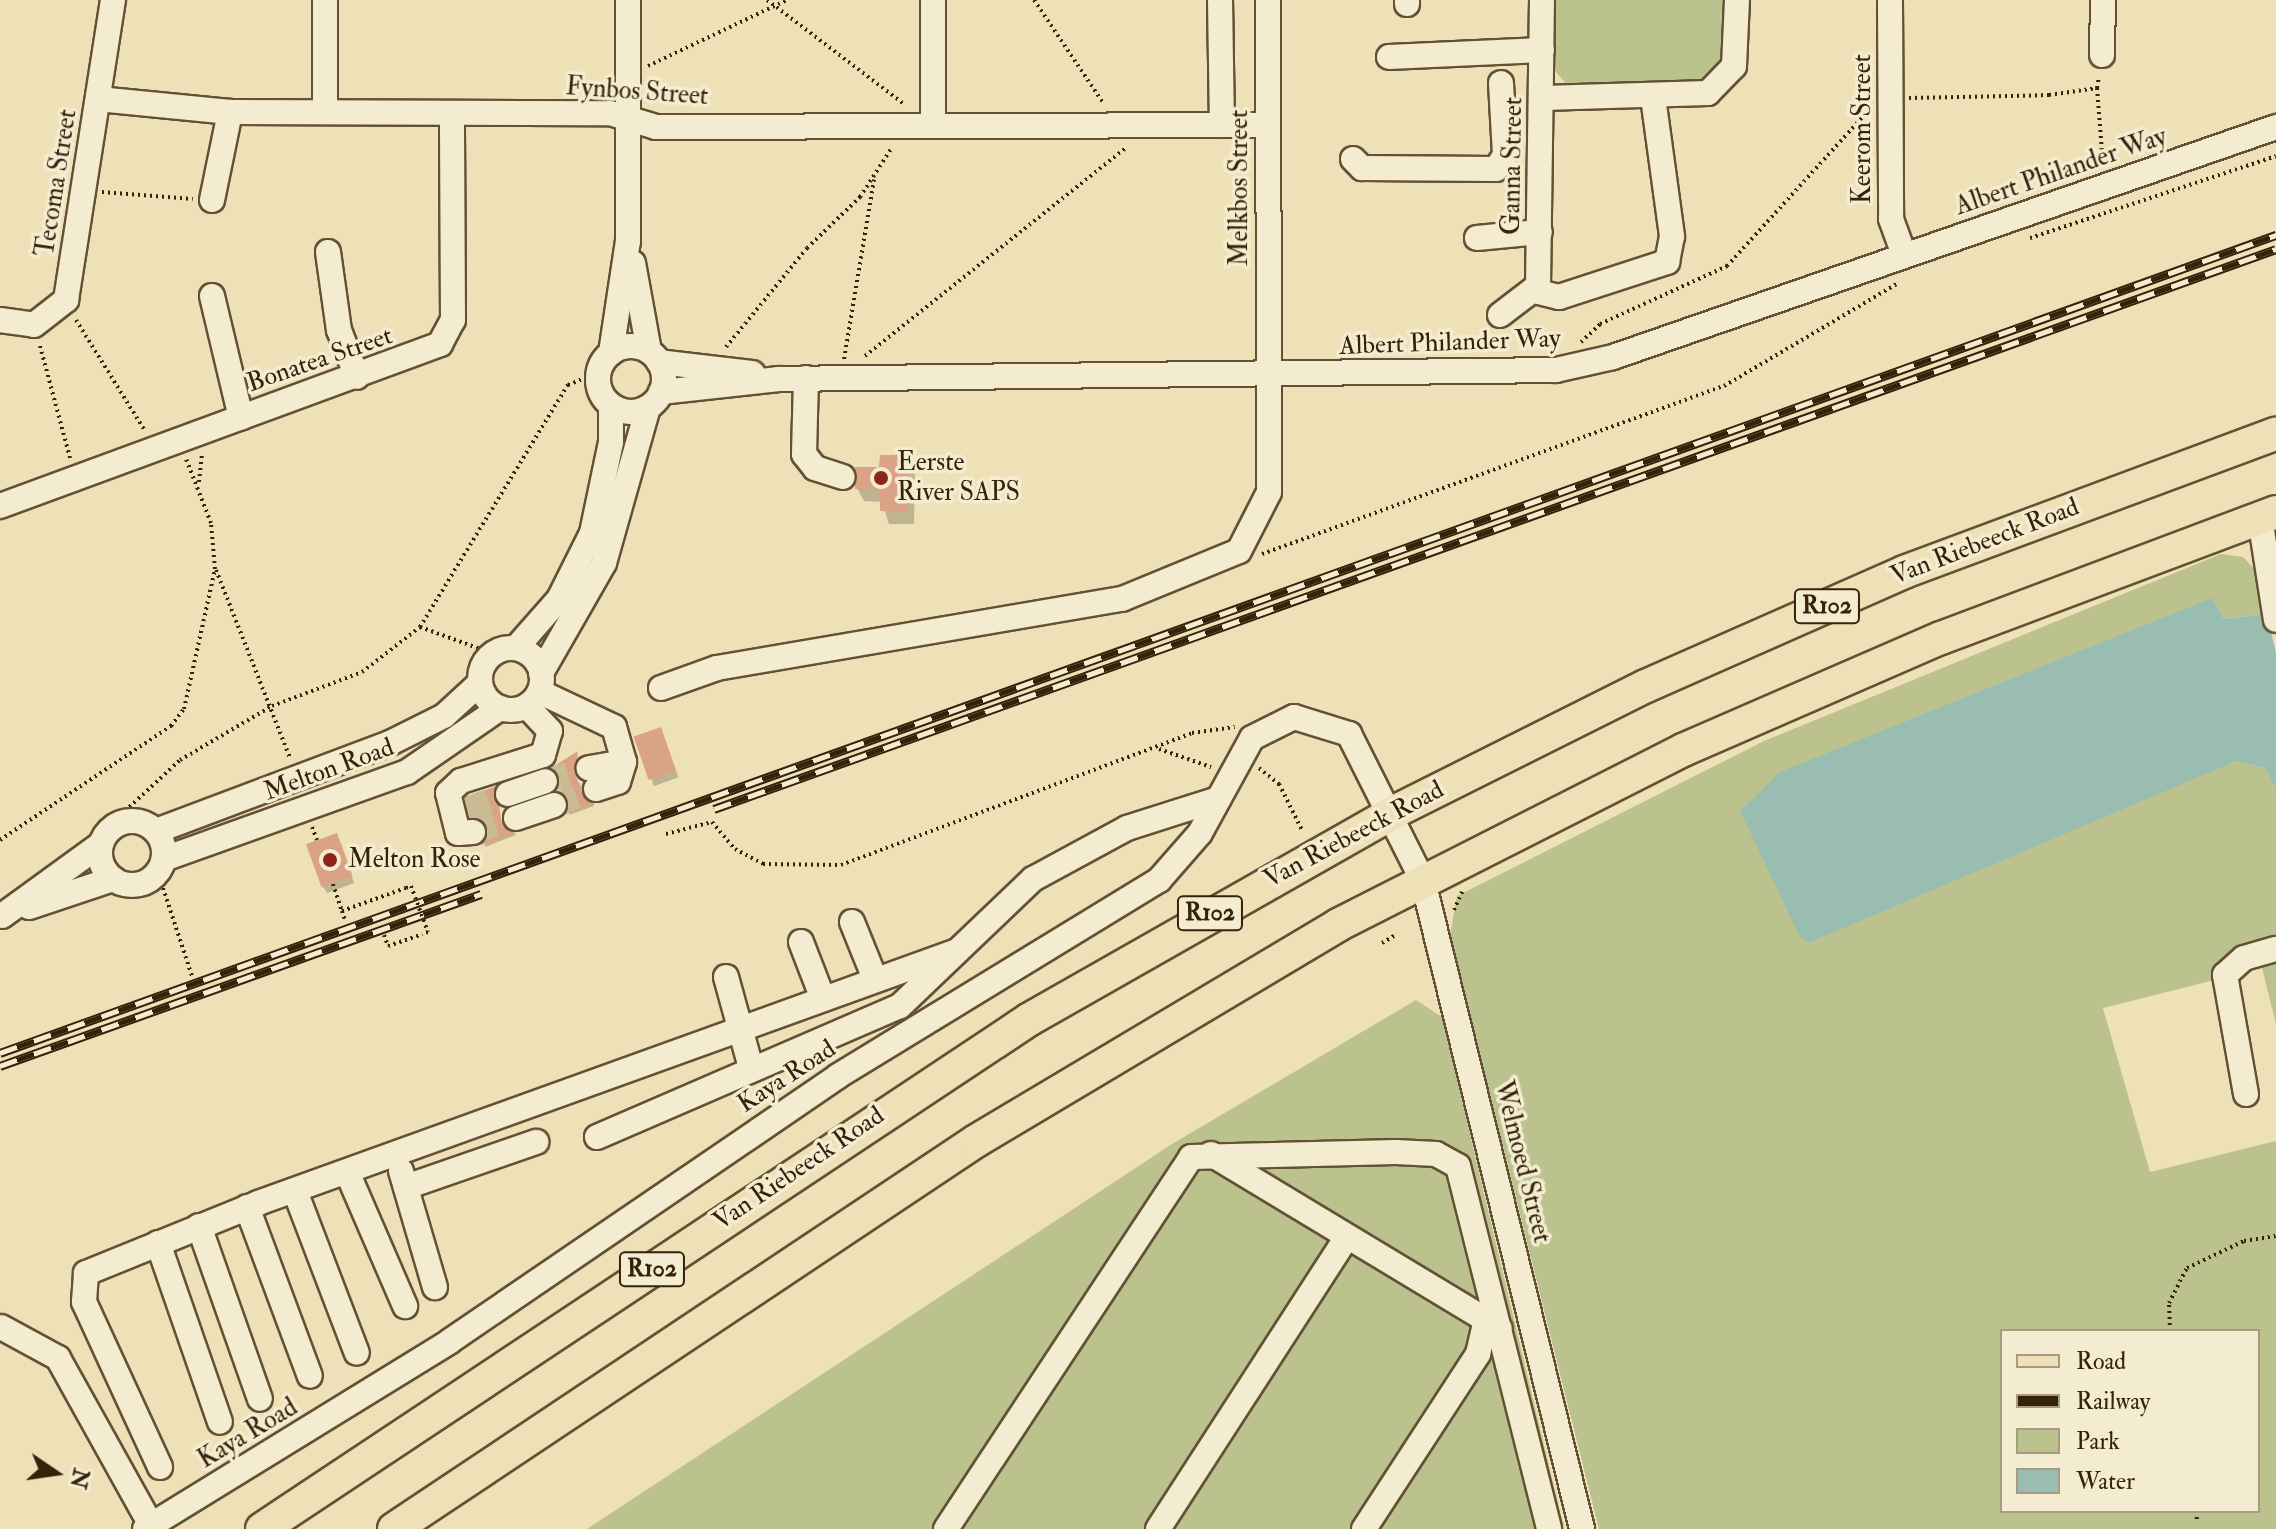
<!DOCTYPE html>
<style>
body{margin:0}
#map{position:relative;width:2276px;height:1529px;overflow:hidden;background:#eee1b7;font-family:"IM FELL Double Pica",serif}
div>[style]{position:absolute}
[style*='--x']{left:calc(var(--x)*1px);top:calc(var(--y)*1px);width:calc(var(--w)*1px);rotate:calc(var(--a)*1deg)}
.green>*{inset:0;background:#bbc28d}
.water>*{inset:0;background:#99bdb1}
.shadow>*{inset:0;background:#0003;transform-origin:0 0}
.building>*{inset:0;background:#dba386;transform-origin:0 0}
.minor-tunnel>*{height:24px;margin-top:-12px;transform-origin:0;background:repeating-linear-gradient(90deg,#c9bb94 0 24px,transparent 0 36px)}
.path>*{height:4px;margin-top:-2px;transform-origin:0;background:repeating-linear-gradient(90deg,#36210a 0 2px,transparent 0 6px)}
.roads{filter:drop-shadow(2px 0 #645135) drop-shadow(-2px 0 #645135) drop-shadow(0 2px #645135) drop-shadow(0 -2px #645135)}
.minor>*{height:24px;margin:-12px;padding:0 12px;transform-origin:12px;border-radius:12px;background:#f4ecd0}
.minor>.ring{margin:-12px;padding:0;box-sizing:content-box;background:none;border:24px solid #f4ecd0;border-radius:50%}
.major>*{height:32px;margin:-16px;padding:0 16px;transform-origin:16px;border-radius:16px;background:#eee1b7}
.rail>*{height:9px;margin-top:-4.5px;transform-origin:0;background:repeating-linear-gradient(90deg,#f4ecd0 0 18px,#36210a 0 36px);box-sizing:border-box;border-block:2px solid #36210a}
.path-bridge>*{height:4px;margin-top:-2px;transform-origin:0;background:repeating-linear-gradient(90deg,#36210a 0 2px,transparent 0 6px)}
.dots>*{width:22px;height:22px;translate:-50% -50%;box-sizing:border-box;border:4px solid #f4ecd0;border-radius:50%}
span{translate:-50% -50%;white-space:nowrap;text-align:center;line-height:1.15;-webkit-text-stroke:7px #f4ecd0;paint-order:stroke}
.shield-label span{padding:2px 6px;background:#f4ecd0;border:2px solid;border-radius:6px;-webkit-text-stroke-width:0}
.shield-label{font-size:24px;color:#36210a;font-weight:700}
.street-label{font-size:26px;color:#36210a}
.poi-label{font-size:26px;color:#36210a}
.left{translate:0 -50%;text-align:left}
.legend{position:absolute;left:2000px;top:1329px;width:260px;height:184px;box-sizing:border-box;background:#f4ecd0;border:2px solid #a89b81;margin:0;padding:10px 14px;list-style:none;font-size:24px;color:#36210a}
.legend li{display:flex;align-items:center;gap:16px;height:40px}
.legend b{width:40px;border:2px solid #a89b81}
.north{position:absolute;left:16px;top:1433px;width:80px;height:80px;-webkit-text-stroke:6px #f4ecd0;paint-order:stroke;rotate:103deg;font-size:22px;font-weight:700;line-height:32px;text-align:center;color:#36210a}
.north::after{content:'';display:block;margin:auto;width:28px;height:36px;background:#36210a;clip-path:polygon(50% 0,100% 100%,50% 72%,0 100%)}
</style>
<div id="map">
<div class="green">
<i style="clip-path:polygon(1550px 0,1729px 0,1730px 55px,1710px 84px,1567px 85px,1552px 67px)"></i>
<i style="clip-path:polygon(evenodd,2221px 554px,2243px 557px,2257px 572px,2267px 614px,2224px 619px,2211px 598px,2236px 761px,2265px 768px,2276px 790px,2276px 1024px,2262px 968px,2103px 1008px,2150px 1172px,2276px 1141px,2276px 1529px,1599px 1529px,1450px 935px,1457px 896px,1764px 741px,2221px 554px,2002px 1331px,2258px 1331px,2258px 1511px,2002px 1511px,2002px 1331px)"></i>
<i style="clip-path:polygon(1416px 1000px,1442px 1017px,1564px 1529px,587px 1529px,1172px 1144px)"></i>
</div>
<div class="water">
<i style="clip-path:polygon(2212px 598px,2224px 619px,2267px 614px,2276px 653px,2276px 790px,2265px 768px,2236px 761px,1808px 943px,1799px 935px,1740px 811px,1780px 772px)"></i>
</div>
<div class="shadow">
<i style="clip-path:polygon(907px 457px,915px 470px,914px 524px,889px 524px,882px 502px,864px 501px,857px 488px)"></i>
<i style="left:663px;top:735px;width:45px;height:26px;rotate:70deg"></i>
<i style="clip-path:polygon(578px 754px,574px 775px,594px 806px,569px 815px,570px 801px,553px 768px)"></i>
<i style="clip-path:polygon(473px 816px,502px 826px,516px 835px,485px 847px,488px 826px)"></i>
<i style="clip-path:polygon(340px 841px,354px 883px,327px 893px,323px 887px)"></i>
</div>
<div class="building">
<i style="clip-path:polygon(880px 455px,908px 455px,907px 512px,880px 511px,880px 489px,855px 489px,855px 467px,879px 467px)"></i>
<i style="left:661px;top:727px;width:46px;height:29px;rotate:71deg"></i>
<i style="clip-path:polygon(578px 751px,574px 771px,582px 794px,595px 804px,566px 814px,568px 801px,551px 768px)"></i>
<i style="clip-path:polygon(496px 786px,502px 824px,516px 833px,482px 845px,486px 824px,472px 817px,465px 798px)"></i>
<i style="left:337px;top:833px;width:46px;height:33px;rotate:70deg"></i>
</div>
<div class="minor-tunnel">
<i style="--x:545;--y:781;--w:46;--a:-16.5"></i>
<i style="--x:554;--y:805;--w:45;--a:-20.9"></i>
<i style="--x:466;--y:809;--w:45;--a:-19.7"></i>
<i style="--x:473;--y:832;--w:45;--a:-18"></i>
</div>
<div class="path">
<i style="--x:767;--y:0;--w:172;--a:37.2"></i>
<i style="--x:1034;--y:0;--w:125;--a:56.1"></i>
<i style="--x:648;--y:66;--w:154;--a:-25.4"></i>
<i style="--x:2097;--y:88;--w:77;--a:85.5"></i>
<i style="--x:1909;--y:98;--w:140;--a:-1.2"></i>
<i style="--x:2049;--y:95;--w:49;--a:-8.3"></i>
<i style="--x:2097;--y:88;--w:11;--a:-80"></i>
<i style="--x:102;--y:192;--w:91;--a:4.4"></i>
<i style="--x:2030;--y:238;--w:259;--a:-18.4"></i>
<i style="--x:76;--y:320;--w:131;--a:58.1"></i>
<i style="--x:1581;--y:342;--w:26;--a:-43"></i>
<i style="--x:1600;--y:324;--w:140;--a:-24.5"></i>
<i style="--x:1727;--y:266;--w:212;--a:-47.7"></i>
<i style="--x:40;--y:346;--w:116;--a:75"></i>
<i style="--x:726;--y:347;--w:128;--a:-50.7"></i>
<i style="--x:807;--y:248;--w:74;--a:-43.9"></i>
<i style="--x:860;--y:197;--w:57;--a:-57.1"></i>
<i style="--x:865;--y:356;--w:335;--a:-38.6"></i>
<i style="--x:844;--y:359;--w:182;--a:-80.5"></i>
<i style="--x:199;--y:482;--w:28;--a:-84"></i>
<i style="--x:1262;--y:554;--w:492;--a:-20"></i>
<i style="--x:1724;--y:386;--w:202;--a:-30.6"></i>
<i style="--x:216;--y:570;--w:202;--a:68.5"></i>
<i style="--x:420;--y:627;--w:64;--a:20.1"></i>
<i style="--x:1159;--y:749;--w:55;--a:19.1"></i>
<i style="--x:1259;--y:768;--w:26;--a:39"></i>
<i style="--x:1279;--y:784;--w:51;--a:63.4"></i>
<i style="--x:125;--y:811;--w:75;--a:-42.8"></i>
<i style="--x:180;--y:760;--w:107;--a:-30.4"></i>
<i style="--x:272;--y:706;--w:96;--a:-20.7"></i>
<i style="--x:362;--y:672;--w:73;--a:-37.8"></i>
<i style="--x:420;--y:627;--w:284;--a:-58.6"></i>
<i style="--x:568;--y:385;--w:21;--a:-23"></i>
<i style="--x:312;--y:827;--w:14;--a:69"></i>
<i style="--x:666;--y:834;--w:48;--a:-14.6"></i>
<i style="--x:712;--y:822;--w:35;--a:50"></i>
<i style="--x:735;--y:849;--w:32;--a:28"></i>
<i style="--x:763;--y:864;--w:78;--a:0.7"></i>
<i style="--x:841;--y:865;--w:375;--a:-20.6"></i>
<i style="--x:1192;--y:733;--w:43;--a:-7.9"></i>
<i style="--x:0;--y:840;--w:206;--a:-33.7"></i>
<i style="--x:171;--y:726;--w:21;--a:-53"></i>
<i style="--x:184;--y:709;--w:143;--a:-77.5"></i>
<i style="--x:215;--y:569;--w:46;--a:-95"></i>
<i style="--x:211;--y:523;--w:69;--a:-111.3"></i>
<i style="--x:333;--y:884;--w:28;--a:72"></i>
<i style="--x:342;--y:911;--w:68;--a:-19.8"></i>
<i style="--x:163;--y:888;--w:93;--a:71.8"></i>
<i style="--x:1454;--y:910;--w:20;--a:-66"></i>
<i style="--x:342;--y:911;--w:9;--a:72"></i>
<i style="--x:384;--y:935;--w:12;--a:70"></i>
<i style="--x:388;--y:946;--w:36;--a:-19"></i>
<i style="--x:1382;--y:943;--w:17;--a:-31"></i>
<i style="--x:2170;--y:1331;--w:28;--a:-92"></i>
<i style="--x:2169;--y:1303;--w:39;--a:-63"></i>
<i style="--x:2187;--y:1268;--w:63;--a:-25.3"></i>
<i style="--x:2244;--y:1241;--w:32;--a:-9"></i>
<i style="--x:2196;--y:1511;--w:10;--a:84"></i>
</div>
<div class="roads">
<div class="minor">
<i style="--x:1220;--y:0;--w:125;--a:89.1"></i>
<i style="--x:1407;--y:0;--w:4;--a:90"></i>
<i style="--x:1890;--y:0;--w:219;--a:89.7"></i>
<i style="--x:1891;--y:219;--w:38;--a:70"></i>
<i style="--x:2102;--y:55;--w:55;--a:-89"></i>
<i style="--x:1389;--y:57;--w:153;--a:-2.6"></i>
<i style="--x:1543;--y:98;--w:165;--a:-1.7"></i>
<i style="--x:1708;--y:93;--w:37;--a:-46"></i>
<i style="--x:1734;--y:66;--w:66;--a:-87.4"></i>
<i style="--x:98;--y:99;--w:133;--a:5.6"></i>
<i style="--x:230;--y:112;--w:380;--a:0.2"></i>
<i style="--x:610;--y:113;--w:48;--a:16.9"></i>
<i style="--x:656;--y:127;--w:612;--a:-0.19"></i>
<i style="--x:325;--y:111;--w:111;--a:-90"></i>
<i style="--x:933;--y:126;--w:126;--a:-90"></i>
<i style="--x:1353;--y:159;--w:13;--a:45"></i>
<i style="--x:1362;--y:168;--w:134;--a:0.4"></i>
<i style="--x:1496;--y:169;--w:17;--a:-57"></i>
<i style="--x:1505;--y:155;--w:72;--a:-93.2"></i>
<i style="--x:212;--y:200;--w:90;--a:-78.4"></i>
<i style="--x:1477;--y:238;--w:63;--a:-5.4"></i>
<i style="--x:328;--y:252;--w:79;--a:82"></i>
<i style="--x:339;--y:330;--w:50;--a:69"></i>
<i style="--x:633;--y:263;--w:89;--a:79.7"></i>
<i style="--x:1535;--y:291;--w:25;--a:14"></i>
<i style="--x:1559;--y:297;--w:114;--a:-18"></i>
<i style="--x:1667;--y:262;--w:26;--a:-79"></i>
<i style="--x:1672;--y:236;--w:140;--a:-97.8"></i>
<i style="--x:212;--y:296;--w:125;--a:76.6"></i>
<i style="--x:1500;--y:315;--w:48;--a:-37.3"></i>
<i style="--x:1538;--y:286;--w:286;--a:-89.2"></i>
<i style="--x:0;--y:320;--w:34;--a:8"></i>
<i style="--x:34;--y:325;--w:41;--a:-38"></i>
<i style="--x:66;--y:300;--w:304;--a:-81.1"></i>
<i class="ring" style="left:598px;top:346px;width:42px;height:42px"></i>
<i style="--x:611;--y:353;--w:113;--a:-81.4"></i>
<i style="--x:628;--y:241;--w:241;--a:-90"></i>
<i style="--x:659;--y:362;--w:94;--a:6.7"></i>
<i style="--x:806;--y:378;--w:76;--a:91.5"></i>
<i style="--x:804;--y:454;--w:18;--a:52"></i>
<i style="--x:815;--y:468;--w:29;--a:18"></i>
<i style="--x:661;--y:392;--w:118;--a:-6.3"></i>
<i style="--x:778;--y:379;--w:778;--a:-0.66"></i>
<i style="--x:1556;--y:370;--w:58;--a:-12.8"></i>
<i style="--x:1613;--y:357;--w:702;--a:-19.13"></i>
<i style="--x:0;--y:506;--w:469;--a:-20.2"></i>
<i style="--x:440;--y:344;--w:27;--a:-62"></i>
<i style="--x:453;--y:320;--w:204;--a:-90.3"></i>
<i style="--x:2260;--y:518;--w:103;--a:81.1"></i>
<i style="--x:516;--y:648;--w:65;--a:-48.7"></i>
<i style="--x:559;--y:599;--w:74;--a:-63.4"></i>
<i style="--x:592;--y:533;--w:93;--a:-78.2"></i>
<i style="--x:611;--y:442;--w:36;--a:-90"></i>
<i class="ring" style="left:480px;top:648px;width:38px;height:38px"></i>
<i style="--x:541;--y:673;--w:127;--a:-60.2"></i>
<i style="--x:604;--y:563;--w:161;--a:-74.2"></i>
<i style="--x:661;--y:688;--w:59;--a:-19.7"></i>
<i style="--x:717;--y:668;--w:411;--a:-9.7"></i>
<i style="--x:1122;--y:599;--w:126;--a:-22.3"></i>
<i style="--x:1239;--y:551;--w:66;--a:-63"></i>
<i style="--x:1269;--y:492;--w:492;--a:-90.1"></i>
<i style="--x:540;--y:692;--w:82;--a:25.3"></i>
<i style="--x:614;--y:727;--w:36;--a:74"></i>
<i style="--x:624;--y:762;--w:36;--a:170"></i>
<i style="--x:596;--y:789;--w:23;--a:-18"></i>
<i style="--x:618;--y:782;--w:21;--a:-73"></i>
<i style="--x:508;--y:794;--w:39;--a:-19"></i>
<i style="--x:516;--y:818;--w:40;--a:-18.9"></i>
<i class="ring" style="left:100px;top:821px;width:40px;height:40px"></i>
<i style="--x:156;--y:831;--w:250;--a:-20.6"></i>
<i style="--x:390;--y:743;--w:60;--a:-26.6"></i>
<i style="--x:444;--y:716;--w:49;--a:-42.5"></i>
<i style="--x:473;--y:832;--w:15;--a:176"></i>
<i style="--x:458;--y:833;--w:41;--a:-104"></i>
<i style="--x:448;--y:793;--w:18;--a:-43"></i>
<i style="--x:461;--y:781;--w:86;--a:-17.6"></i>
<i style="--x:543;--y:755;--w:25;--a:-74"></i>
<i style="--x:550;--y:731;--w:34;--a:-133"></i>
<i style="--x:164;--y:859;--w:258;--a:-19.7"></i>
<i style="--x:407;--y:772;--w:113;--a:-34.5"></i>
<i style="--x:29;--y:907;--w:89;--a:-18.4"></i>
<i style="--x:2;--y:916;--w:122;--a:-36"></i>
<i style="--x:852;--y:922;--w:61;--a:68"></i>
<i style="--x:801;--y:942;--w:61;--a:68.9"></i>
<i style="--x:726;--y:977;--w:94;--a:74.6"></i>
<i style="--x:2246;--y:1094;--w:121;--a:-100"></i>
<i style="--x:2225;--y:975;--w:25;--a:-42"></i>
<i style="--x:2244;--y:958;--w:33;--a:-16"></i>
<i style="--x:597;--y:1137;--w:330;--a:-23.4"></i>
<i style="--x:900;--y:1006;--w:184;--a:-43.7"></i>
<i style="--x:1033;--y:879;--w:107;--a:-28.5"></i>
<i style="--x:1127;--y:828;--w:96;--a:-17.7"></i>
<i style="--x:1211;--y:1154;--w:337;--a:31.1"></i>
<i style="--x:401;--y:1171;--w:121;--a:73.7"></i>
<i style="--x:348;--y:1174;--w:144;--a:66.6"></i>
<i style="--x:406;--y:1187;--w:138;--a:-19.1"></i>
<i style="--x:295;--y:1191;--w:173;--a:69.1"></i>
<i style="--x:247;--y:1207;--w:180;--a:69.6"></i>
<i style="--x:199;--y:1226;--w:183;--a:70.6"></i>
<i style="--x:158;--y:1243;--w:189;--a:70.9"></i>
<i style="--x:1;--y:1327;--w:65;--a:28.5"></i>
<i style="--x:58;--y:1358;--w:191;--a:60.9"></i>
<i style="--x:160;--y:1467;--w:182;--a:-114.7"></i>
<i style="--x:84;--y:1302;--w:29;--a:-86"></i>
<i style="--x:86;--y:1273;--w:186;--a:-22.1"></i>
<i style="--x:258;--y:1203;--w:743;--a:-19.82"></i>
<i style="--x:145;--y:1529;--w:358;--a:-31.6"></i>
<i style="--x:450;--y:1341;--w:470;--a:-34.3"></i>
<i style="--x:838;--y:1076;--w:376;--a:-31.4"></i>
<i style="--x:1159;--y:880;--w:62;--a:-48.9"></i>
<i style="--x:1200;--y:833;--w:108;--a:-61.3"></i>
<i style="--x:1252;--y:738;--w:47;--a:-26.6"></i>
<i style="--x:1294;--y:717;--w:58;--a:17.2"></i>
<i style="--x:1349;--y:734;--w:165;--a:63.3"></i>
<i style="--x:1423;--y:881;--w:667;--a:76.21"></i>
<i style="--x:946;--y:1529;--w:445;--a:-56.6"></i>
<i style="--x:1191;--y:1157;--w:205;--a:-1.4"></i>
<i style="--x:1396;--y:1152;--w:40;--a:2.9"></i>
<i style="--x:1436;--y:1154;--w:25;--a:29"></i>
<i style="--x:1458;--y:1166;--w:374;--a:75.9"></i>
<i style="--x:1158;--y:1529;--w:348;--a:-57.1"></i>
<i style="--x:1364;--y:1529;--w:209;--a:-56.9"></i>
<i style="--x:1478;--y:1354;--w:35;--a:-77"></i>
</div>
<div class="major">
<i style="--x:262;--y:1529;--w:922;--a:-33.59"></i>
<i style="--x:1030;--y:1019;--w:417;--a:-29.6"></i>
<i style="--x:1392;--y:813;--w:284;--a:-26.6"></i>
<i style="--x:1646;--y:686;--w:282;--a:-23.8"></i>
<i style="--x:1904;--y:572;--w:397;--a:-20.4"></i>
<i style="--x:394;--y:1529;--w:699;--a:-33.69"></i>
<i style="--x:976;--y:1141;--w:422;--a:-30.8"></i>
<i style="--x:1338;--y:925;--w:387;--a:-26.9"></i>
<i style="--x:1683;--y:750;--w:281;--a:-23.5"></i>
<i style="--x:1941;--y:638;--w:358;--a:-20.6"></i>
</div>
</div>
<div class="rail">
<i style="--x:714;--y:809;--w:1659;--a:-19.72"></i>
<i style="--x:0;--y:1053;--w:2419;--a:-19.77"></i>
<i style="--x:0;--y:1066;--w:511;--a:-19.68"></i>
</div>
<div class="path-bridge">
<i style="--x:406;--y:888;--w:5;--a:-22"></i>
<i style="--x:411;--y:886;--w:49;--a:69.7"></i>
<i style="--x:428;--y:932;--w:6;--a:162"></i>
</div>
<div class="dots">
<i style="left:881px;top:478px;background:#8f2418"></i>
<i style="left:330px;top:860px;background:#8f2418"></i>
</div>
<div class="shield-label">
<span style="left:1827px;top:606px">R102</span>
<span style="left:1210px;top:913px">R102</span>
<span style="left:652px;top:1269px">R102</span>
</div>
<div class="street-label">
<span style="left:637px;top:92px;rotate:4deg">Fynbos Street</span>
<span style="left:1863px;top:129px;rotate:-90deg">Keerom Street</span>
<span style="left:1513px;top:166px;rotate:-89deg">Ganna Street</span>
<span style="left:2061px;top:172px;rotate:-19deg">Albert Philander Way</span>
<span style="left:57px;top:183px;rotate:-81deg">Tecoma Street</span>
<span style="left:1240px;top:188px;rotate:-90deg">Melkbos Street</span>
<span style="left:1450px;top:343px;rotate:-2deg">Albert Philander Way</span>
<span style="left:320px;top:360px;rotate:-19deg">Bonatea Street</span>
<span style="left:1985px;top:542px;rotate:-21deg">Van Riebeeck Road</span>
<span style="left:329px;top:770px;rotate:-20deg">Melton Road</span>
<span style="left:1354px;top:835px;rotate:-28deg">Van Riebeeck Road</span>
<span style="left:787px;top:1077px;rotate:-33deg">Kaya Road</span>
<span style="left:1522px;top:1162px;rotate:76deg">Welmoed Street</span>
<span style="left:799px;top:1169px;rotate:-34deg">Van Riebeeck Road</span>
<span style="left:248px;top:1434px;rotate:-31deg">Kaya Road</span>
</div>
<div class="poi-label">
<span class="left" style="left:897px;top:478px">Eerste<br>River SAPS</span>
<span class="left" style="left:348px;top:860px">Melton Rose</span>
</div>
<ul class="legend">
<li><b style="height:10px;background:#eee1b7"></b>Road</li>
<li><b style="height:10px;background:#36210a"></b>Railway</li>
<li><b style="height:22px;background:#bbc28d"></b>Park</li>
<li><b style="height:22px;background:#99bdb1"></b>Water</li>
</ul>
<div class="north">N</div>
</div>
